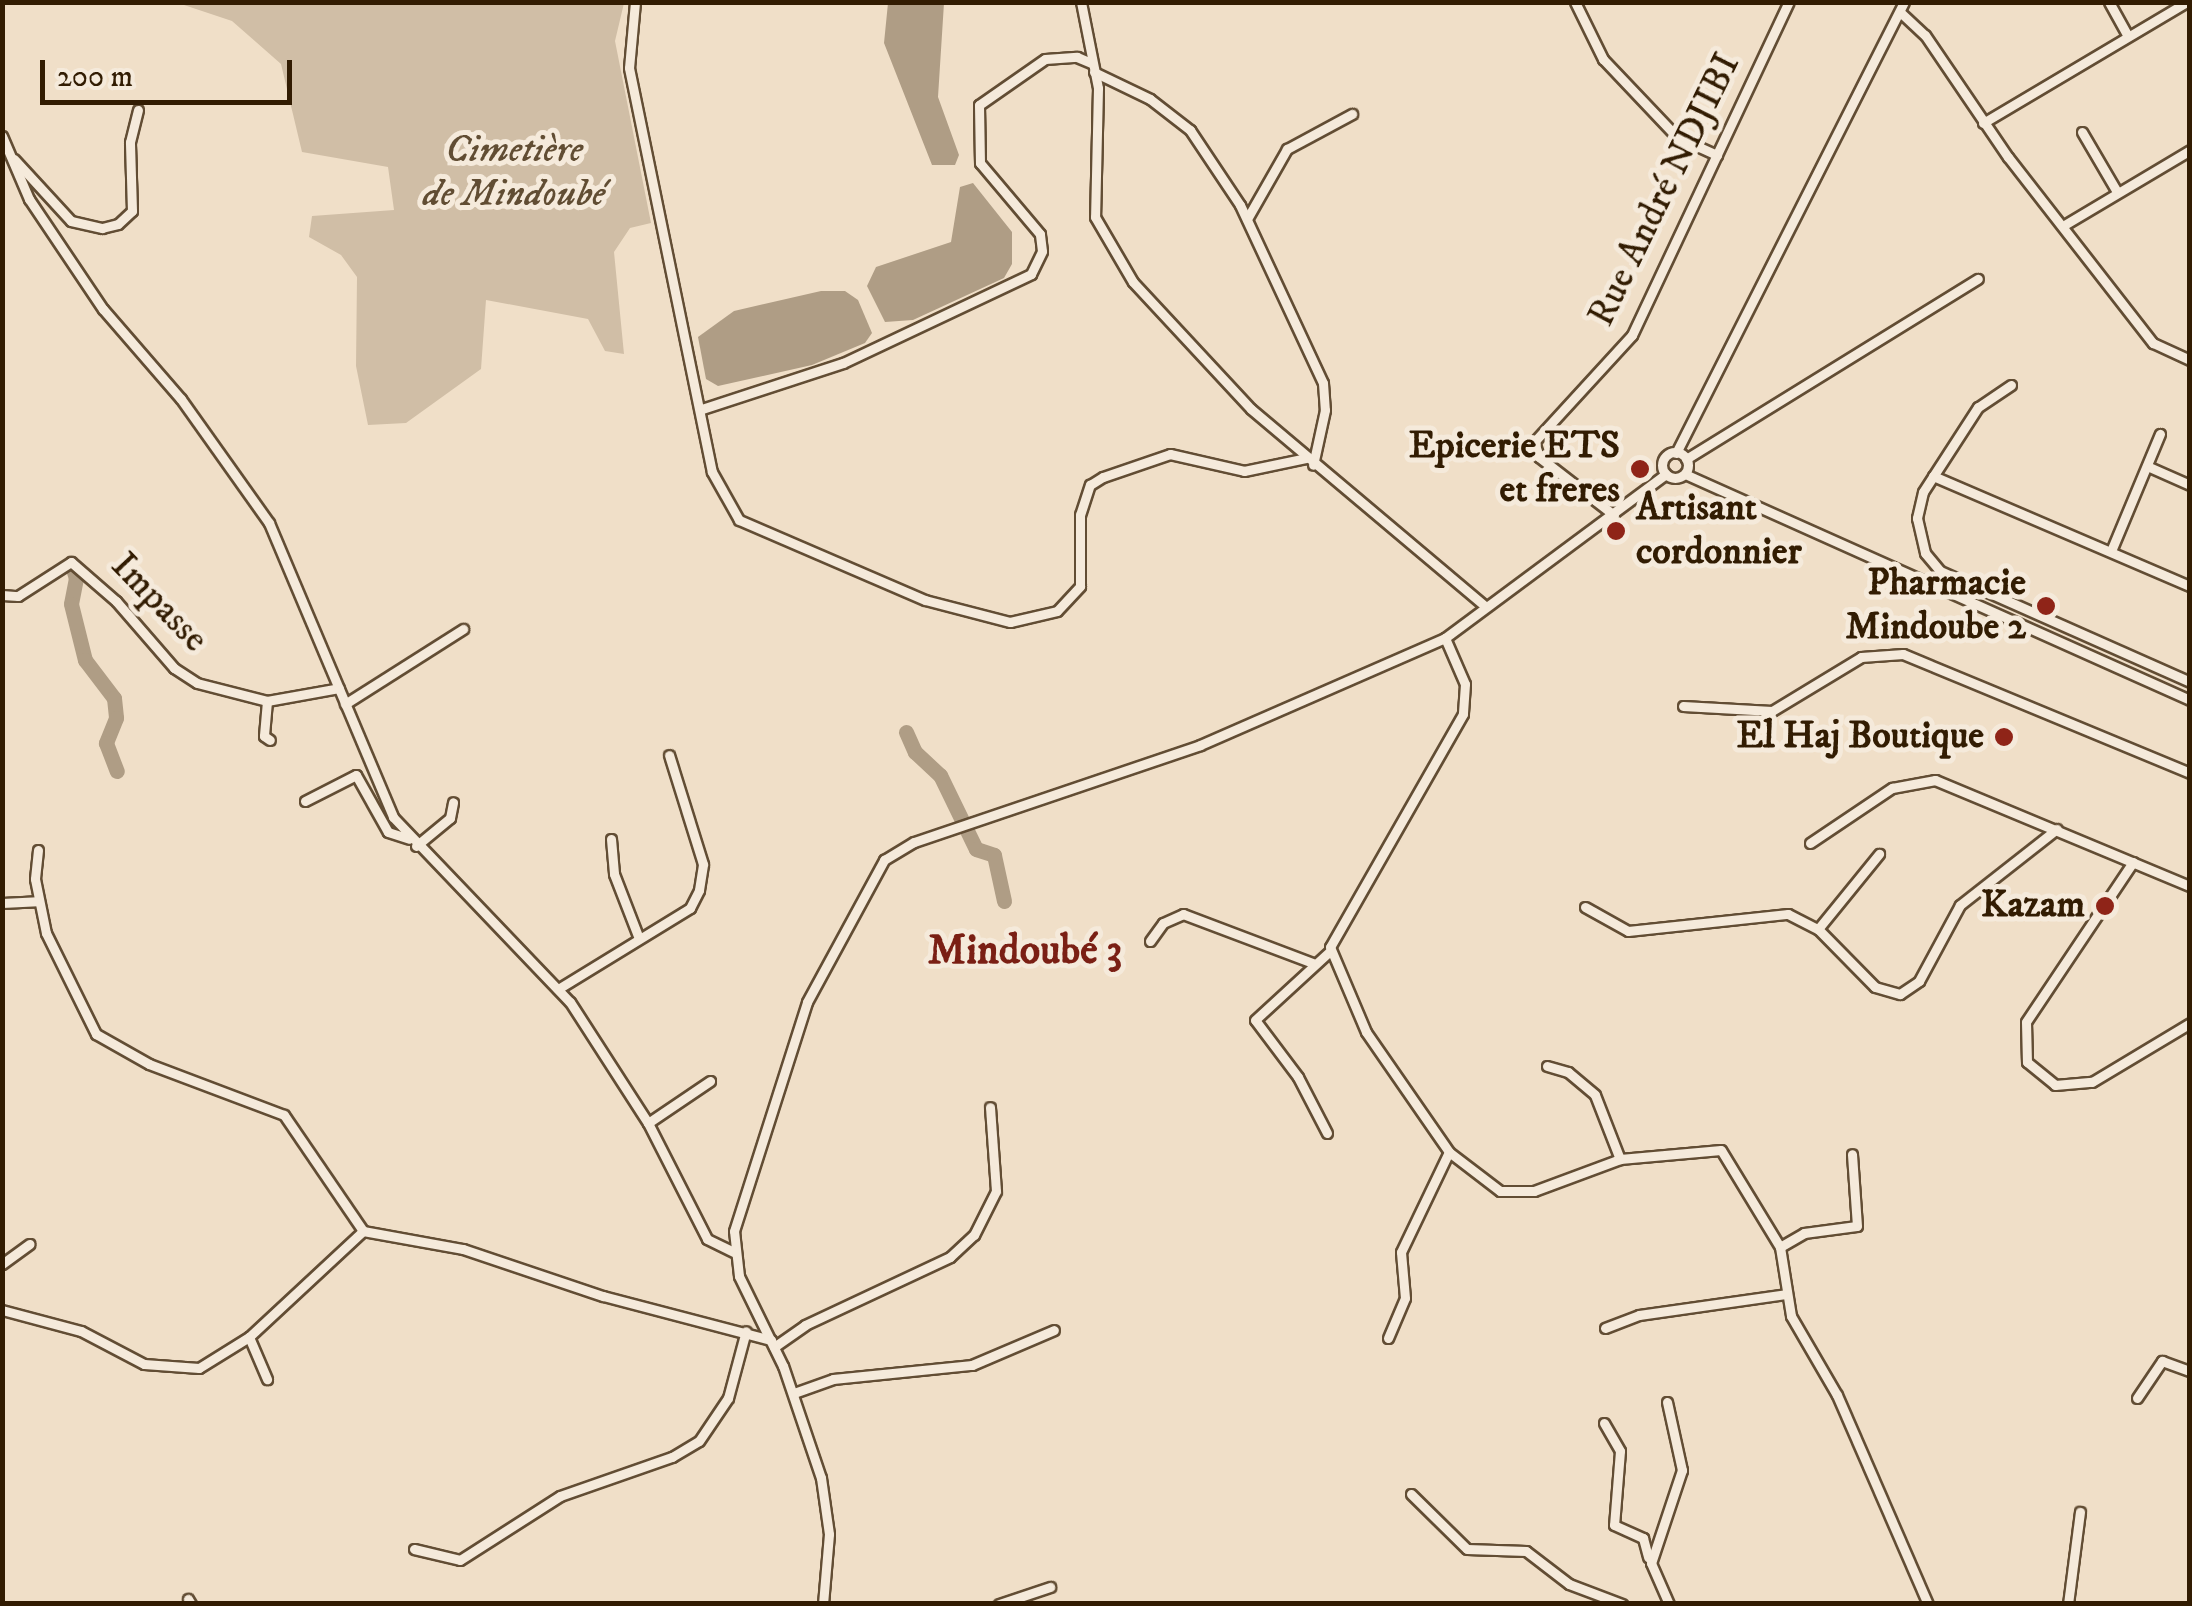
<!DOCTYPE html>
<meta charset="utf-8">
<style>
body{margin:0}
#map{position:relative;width:2192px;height:1606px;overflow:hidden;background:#f0dfc8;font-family:"IM FELL DW Pica",serif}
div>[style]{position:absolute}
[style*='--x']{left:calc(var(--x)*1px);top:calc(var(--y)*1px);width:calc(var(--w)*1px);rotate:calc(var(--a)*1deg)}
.green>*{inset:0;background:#d0bea6}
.water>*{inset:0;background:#af9d85}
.river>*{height:15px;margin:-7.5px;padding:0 7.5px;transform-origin:7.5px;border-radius:7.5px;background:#af9d85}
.roads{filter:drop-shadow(2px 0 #624d34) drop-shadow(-2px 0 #624d34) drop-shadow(0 2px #624d34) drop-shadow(0 -2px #624d34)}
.minor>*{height:9px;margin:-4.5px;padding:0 4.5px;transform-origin:4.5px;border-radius:4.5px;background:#f5eadb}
.minor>.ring{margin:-4.5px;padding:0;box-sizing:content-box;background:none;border:9px solid #f5eadb;border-radius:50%}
.dots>*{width:28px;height:28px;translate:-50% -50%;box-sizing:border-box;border:5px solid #f5eadb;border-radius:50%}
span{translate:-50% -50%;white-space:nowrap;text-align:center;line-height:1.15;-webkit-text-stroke:10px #f5eadb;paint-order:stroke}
.park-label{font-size:38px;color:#614d33;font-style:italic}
.street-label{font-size:38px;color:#321c02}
.poi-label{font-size:38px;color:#321c02;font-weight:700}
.right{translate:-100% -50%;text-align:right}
.left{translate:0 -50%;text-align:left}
.quarter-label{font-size:42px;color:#7a1f14;font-weight:700}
.frame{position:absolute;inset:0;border:5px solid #321c02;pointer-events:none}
.scale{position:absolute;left:40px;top:60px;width:252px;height:45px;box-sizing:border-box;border:5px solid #321c02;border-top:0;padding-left:12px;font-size:30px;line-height:35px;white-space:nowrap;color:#321c02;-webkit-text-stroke:8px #f5eadb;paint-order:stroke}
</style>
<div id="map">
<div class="green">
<i style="clip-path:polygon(178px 3px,624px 3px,615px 41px,651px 223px,630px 228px,614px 252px,624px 354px,605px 351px,588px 319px,486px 300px,481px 369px,406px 423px,368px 425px,356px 366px,357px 277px,341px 255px,309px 237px,312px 216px,394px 210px,388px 167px,302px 152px,281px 64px,232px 21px)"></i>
</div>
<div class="water">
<i style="clip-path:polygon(888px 3px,944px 3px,938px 97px,959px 155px,955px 165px,932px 165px,884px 43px)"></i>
<i style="clip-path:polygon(973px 183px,1012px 232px,1012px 264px,1004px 278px,913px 320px,885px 322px,867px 286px,876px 267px,951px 242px,960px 187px)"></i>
<i style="clip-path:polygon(821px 291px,845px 291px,858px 300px,872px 333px,865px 343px,812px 365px,718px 386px,706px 379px,698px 337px,734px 311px)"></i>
</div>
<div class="river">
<i style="--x:71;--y:562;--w:17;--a:73"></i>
<i style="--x:76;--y:578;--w:26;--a:101"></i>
<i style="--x:71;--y:604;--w:58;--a:76"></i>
<i style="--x:85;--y:660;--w:48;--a:52.7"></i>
<i style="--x:114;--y:698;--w:20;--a:84"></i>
<i style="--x:116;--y:718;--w:27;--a:112"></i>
<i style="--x:106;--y:743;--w:30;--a:69"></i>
<i style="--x:906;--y:732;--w:22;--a:66"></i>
<i style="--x:915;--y:752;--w:34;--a:43"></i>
<i style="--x:940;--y:775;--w:82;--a:64.1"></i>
<i style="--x:976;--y:849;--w:19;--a:18"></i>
<i style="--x:994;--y:855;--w:47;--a:77.7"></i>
</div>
<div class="roads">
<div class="minor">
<i style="--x:635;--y:2;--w:66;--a:95.2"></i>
<i style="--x:629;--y:68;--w:412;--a:78.4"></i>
<i style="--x:712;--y:472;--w:55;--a:60.6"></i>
<i style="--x:739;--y:520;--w:202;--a:23.3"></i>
<i style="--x:925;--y:600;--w:88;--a:14.5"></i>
<i style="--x:1010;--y:622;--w:48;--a:-13.2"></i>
<i style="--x:1057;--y:611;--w:34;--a:-47"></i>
<i style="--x:1080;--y:586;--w:71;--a:-90"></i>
<i style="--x:1080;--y:515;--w:32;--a:-72"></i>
<i style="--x:1090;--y:485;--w:15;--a:-32"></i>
<i style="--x:1103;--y:477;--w:71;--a:-18.9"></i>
<i style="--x:1170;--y:454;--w:76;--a:12.9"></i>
<i style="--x:1244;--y:471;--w:63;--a:-11.8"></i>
<i style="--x:1081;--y:2;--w:88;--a:78.8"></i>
<i style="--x:1098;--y:88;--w:129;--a:91.3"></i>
<i style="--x:1095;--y:217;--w:75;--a:59.7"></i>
<i style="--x:1133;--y:282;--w:173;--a:47.1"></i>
<i style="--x:1251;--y:409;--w:306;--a:40.1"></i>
<i style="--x:1575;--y:2;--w:64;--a:63.8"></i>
<i style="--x:1603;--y:59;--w:108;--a:46.5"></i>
<i style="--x:1677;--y:137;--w:44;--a:24.2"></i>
<i style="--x:2109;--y:2;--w:38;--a:61"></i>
<i style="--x:1900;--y:12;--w:34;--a:43"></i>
<i style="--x:1925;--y:35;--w:148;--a:55.8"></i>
<i style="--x:2008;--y:157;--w:236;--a:52.1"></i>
<i style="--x:2153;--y:343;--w:41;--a:24.7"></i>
<i style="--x:1094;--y:72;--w:62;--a:25.7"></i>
<i style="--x:1150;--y:99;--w:51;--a:37.8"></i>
<i style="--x:1190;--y:130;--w:90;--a:56.3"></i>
<i style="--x:1240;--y:205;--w:196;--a:65"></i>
<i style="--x:1323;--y:383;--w:27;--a:86"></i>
<i style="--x:1325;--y:410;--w:56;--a:102.3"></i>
<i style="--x:1983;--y:123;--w:237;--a:-30.7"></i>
<i style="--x:2082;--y:132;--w:69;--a:59.7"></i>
<i style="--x:2;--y:136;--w:69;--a:66.8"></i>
<i style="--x:29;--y:199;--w:133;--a:56.1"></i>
<i style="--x:103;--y:309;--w:119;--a:49.1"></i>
<i style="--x:181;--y:399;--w:152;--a:54.6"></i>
<i style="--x:269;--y:523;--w:319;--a:67.1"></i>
<i style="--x:393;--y:817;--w:256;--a:46.3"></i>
<i style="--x:570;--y:1002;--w:144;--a:57.2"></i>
<i style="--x:648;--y:1123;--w:130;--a:63"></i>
<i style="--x:707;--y:1239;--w:30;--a:26"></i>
<i style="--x:14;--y:159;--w:84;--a:47.4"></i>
<i style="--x:71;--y:221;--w:32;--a:13"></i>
<i style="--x:102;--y:228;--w:16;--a:-14"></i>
<i style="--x:118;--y:224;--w:19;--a:-43"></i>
<i style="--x:132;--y:211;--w:69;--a:-91.7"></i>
<i style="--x:130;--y:142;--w:33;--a:-76"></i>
<i style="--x:1247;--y:219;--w:81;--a:-60.3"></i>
<i style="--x:1287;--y:149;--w:74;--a:-28.3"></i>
<i style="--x:2066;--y:224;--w:144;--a:-30.8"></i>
<i style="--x:2011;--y:385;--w:40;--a:146"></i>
<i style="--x:1978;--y:407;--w:101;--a:122.9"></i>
<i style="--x:1923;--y:492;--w:27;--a:103"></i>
<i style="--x:1917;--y:518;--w:36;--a:77"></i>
<i style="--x:1925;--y:553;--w:23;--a:50"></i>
<i style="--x:1940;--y:571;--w:274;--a:23.9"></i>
<i style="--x:702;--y:409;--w:148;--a:-18.1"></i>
<i style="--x:843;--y:363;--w:208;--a:-25.3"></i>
<i style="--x:1031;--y:274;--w:25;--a:-64"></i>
<i style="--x:1042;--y:251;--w:17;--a:-97"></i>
<i style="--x:1040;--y:234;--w:93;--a:-130.2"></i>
<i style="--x:980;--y:163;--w:58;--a:-91"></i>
<i style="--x:979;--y:105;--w:80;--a:-34.9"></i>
<i style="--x:1045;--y:59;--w:32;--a:-4"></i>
<i style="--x:1077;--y:57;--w:15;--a:23"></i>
<i class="ring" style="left:1662px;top:452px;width:17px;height:17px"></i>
<i style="--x:1676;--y:453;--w:505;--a:-63.18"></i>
<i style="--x:1686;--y:459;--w:343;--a:-31.7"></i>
<i style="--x:2147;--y:466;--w:47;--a:23.8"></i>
<i style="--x:1685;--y:474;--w:553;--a:24.11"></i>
<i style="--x:1933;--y:476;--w:280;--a:23.2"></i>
<i style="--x:1614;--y:515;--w:95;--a:-142.3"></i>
<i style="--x:1539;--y:457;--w:16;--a:-108"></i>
<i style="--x:1534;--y:442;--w:145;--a:-47.5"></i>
<i style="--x:1632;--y:335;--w:368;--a:-64.8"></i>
<i style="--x:2111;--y:551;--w:127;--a:-67.3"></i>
<i style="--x:2;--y:595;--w:16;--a:4"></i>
<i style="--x:18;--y:596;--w:63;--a:-32.7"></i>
<i style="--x:71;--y:562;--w:60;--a:40.9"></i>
<i style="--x:116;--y:601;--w:89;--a:49.1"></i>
<i style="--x:174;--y:668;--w:27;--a:33"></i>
<i style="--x:197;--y:683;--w:72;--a:14.4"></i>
<i style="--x:267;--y:701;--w:73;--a:-10.2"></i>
<i style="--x:1445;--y:638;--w:50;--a:66.5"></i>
<i style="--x:1465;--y:684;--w:30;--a:94"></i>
<i style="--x:1463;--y:714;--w:268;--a:119.7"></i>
<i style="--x:1330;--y:947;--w:92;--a:67"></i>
<i style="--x:1366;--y:1032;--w:146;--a:55.3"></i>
<i style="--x:1449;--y:1152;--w:64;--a:37.4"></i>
<i style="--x:1500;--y:1191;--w:34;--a:0"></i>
<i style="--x:1534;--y:1191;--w:92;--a:-20.4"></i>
<i style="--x:1620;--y:1159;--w:101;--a:-5.1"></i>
<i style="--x:1721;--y:1150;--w:114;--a:58.7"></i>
<i style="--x:1780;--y:1247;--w:70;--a:80.9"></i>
<i style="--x:1791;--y:1316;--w:91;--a:59.8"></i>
<i style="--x:1837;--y:1395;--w:228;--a:66.5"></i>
<i style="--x:267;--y:701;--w:35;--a:95"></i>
<i style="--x:264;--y:736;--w:7;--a:34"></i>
<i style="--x:345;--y:704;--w:140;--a:-32.4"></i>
<i style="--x:1683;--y:706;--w:89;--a:3.2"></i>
<i style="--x:1772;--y:711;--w:104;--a:-31.2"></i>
<i style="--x:1861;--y:657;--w:42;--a:-4.1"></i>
<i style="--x:1903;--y:654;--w:311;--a:22.5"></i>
<i style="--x:305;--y:801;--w:57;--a:-27"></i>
<i style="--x:356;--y:775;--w:65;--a:60.7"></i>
<i style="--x:388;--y:832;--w:22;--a:18"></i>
<i style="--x:611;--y:839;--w:35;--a:85"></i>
<i style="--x:614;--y:874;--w:66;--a:68.8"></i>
<i style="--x:1810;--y:843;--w:99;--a:-33.9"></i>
<i style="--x:1892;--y:788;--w:44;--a:-10.5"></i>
<i style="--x:1935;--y:780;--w:276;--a:22.6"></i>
<i style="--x:416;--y:846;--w:44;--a:-39.5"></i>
<i style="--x:450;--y:818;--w:16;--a:-79"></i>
<i style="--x:38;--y:850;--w:29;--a:96"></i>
<i style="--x:35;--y:879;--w:55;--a:78.5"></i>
<i style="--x:46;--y:933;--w:113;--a:63.7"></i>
<i style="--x:96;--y:1034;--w:61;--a:29.5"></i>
<i style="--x:149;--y:1064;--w:144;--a:20.7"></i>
<i style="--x:284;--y:1115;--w:140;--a:55.7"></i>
<i style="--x:363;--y:1231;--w:102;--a:10.2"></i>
<i style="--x:463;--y:1249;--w:148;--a:18.6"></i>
<i style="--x:603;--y:1296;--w:174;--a:14.7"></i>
<i style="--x:2133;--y:862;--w:192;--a:123.8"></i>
<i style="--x:2026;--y:1022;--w:40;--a:88.6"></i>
<i style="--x:2027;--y:1062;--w:36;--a:39"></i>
<i style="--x:2055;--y:1085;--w:37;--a:-5"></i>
<i style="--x:2092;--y:1082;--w:114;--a:-31"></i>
<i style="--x:2;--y:903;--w:35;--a:-3"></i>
<i style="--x:1585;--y:907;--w:49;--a:29.2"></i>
<i style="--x:1628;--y:931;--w:161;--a:-6.1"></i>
<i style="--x:1788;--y:914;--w:34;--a:27"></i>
<i style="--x:1818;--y:929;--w:81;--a:45.5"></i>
<i style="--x:1875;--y:987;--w:26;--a:16"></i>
<i style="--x:1900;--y:994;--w:23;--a:-34"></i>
<i style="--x:1919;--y:981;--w:86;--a:-61.7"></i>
<i style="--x:1960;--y:905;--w:123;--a:-38.1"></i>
<i style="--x:1818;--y:929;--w:97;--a:-50.9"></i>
<i style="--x:1150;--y:941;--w:22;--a:-54"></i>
<i style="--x:1163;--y:923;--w:22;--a:-24"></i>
<i style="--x:1183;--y:914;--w:139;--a:20.7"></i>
<i style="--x:558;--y:989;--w:155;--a:-31.5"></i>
<i style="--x:690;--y:908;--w:20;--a:-63"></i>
<i style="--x:699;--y:890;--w:26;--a:-81"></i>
<i style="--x:703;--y:864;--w:114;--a:-107.3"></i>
<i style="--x:1547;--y:1066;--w:22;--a:16"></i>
<i style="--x:1568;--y:1072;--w:35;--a:40"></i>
<i style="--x:1595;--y:1095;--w:69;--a:68.7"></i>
<i style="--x:648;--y:1123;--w:75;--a:-34.1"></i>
<i style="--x:1327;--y:1133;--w:63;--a:-117.4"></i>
<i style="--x:1298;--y:1077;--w:71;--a:-127"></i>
<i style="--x:1255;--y:1020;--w:102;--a:-42.6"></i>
<i style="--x:1780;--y:1247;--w:28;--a:-30"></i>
<i style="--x:1804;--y:1233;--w:53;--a:-7.5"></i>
<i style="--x:1857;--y:1226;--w:72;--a:-94"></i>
<i style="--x:2;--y:1264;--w:34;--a:-36"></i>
<i style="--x:2;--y:1310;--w:82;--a:14.9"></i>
<i style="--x:81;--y:1331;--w:71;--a:27.6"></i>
<i style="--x:144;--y:1364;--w:55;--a:4.2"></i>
<i style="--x:199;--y:1368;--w:59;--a:-31.8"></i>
<i style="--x:249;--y:1337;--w:156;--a:-42.9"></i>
<i style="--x:1605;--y:1328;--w:36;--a:-21"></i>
<i style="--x:1639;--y:1315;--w:148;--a:-8.1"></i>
<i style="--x:249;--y:1337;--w:46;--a:66.8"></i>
<i style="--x:1388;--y:1338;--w:43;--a:-67"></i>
<i style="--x:1405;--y:1298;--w:46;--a:-95"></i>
<i style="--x:1401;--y:1252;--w:111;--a:-64.4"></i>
<i style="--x:774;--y:1347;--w:38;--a:-35"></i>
<i style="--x:805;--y:1325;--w:160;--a:-25.1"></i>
<i style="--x:950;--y:1257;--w:33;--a:-43"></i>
<i style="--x:974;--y:1235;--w:49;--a:-63.4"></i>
<i style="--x:996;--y:1191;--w:84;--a:-94.1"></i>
<i style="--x:794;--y:1393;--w:41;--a:-19.7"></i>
<i style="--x:833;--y:1379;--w:140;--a:-5.8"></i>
<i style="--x:972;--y:1365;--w:89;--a:-23.1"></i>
<i style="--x:2137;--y:1398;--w:45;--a:-56"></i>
<i style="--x:2162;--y:1361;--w:30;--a:20"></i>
<i style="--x:1667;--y:1402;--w:70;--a:77.6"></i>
<i style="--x:1682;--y:1470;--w:98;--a:108.4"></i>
<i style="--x:1651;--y:1563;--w:45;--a:66.3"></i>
<i style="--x:1604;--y:1423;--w:32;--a:60"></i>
<i style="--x:1620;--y:1451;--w:74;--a:94.6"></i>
<i style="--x:1614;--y:1525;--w:32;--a:24"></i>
<i style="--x:1643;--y:1538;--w:20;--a:75"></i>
<i style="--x:1411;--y:1494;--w:78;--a:44.5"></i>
<i style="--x:1467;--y:1549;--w:59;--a:1.9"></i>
<i style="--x:1526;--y:1551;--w:54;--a:37.5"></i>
<i style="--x:1569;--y:1584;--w:57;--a:20.7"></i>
<i style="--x:414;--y:1549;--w:47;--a:13.4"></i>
<i style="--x:460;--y:1560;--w:119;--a:-32.6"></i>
<i style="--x:560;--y:1496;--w:119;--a:-19.2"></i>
<i style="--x:672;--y:1457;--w:31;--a:-31"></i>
<i style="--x:699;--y:1441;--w:52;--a:-56"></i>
<i style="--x:728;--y:1398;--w:69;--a:-75"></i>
<i style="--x:188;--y:1599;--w:6;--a:59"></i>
<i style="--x:823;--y:1604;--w:70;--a:-85.1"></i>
<i style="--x:829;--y:1534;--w:57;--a:-98.1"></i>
<i style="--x:821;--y:1478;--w:118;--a:-108.7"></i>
<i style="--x:783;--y:1366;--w:100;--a:-116.1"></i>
<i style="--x:739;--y:1276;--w:45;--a:-96.3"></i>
<i style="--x:734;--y:1231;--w:240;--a:-72.3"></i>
<i style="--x:807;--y:1002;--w:162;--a:-61.5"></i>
<i style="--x:884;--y:860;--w:35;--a:-31"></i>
<i style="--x:914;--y:842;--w:302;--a:-18.7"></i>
<i style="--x:1200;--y:745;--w:267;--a:-23.6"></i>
<i style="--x:1445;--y:638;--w:275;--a:-36.6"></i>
<i style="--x:999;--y:1604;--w:54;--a:-18.4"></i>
<i style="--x:2068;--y:1604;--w:93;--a:-82.6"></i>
</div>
</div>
<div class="dots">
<i style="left:1640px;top:469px;background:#8f2418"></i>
<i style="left:1616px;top:531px;background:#8f2418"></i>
<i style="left:2046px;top:606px;background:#8f2418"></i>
<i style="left:2004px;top:737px;background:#8f2418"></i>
<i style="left:2105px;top:906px;background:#8f2418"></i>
</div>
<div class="park-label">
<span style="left:514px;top:173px">Cimetière<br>de Mindoubé</span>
</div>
<div class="street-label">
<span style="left:1665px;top:190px;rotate:-64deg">Rue André NDJIBI</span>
<span style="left:159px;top:603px;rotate:46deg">Impasse</span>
</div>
<div class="poi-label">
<span class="right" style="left:1620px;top:469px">Epicerie ETS<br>et freres</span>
<span class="left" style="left:1636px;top:531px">Artisant<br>cordonnier</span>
<span class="right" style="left:2026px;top:606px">Pharmacie<br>Mindoube 2</span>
<span class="right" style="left:1984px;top:737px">El Haj Boutique</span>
<span class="right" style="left:2085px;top:906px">Kazam</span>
</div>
<div class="quarter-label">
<span style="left:1025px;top:951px">Mindoubé 3</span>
</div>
<div class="frame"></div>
<div class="scale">200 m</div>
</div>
